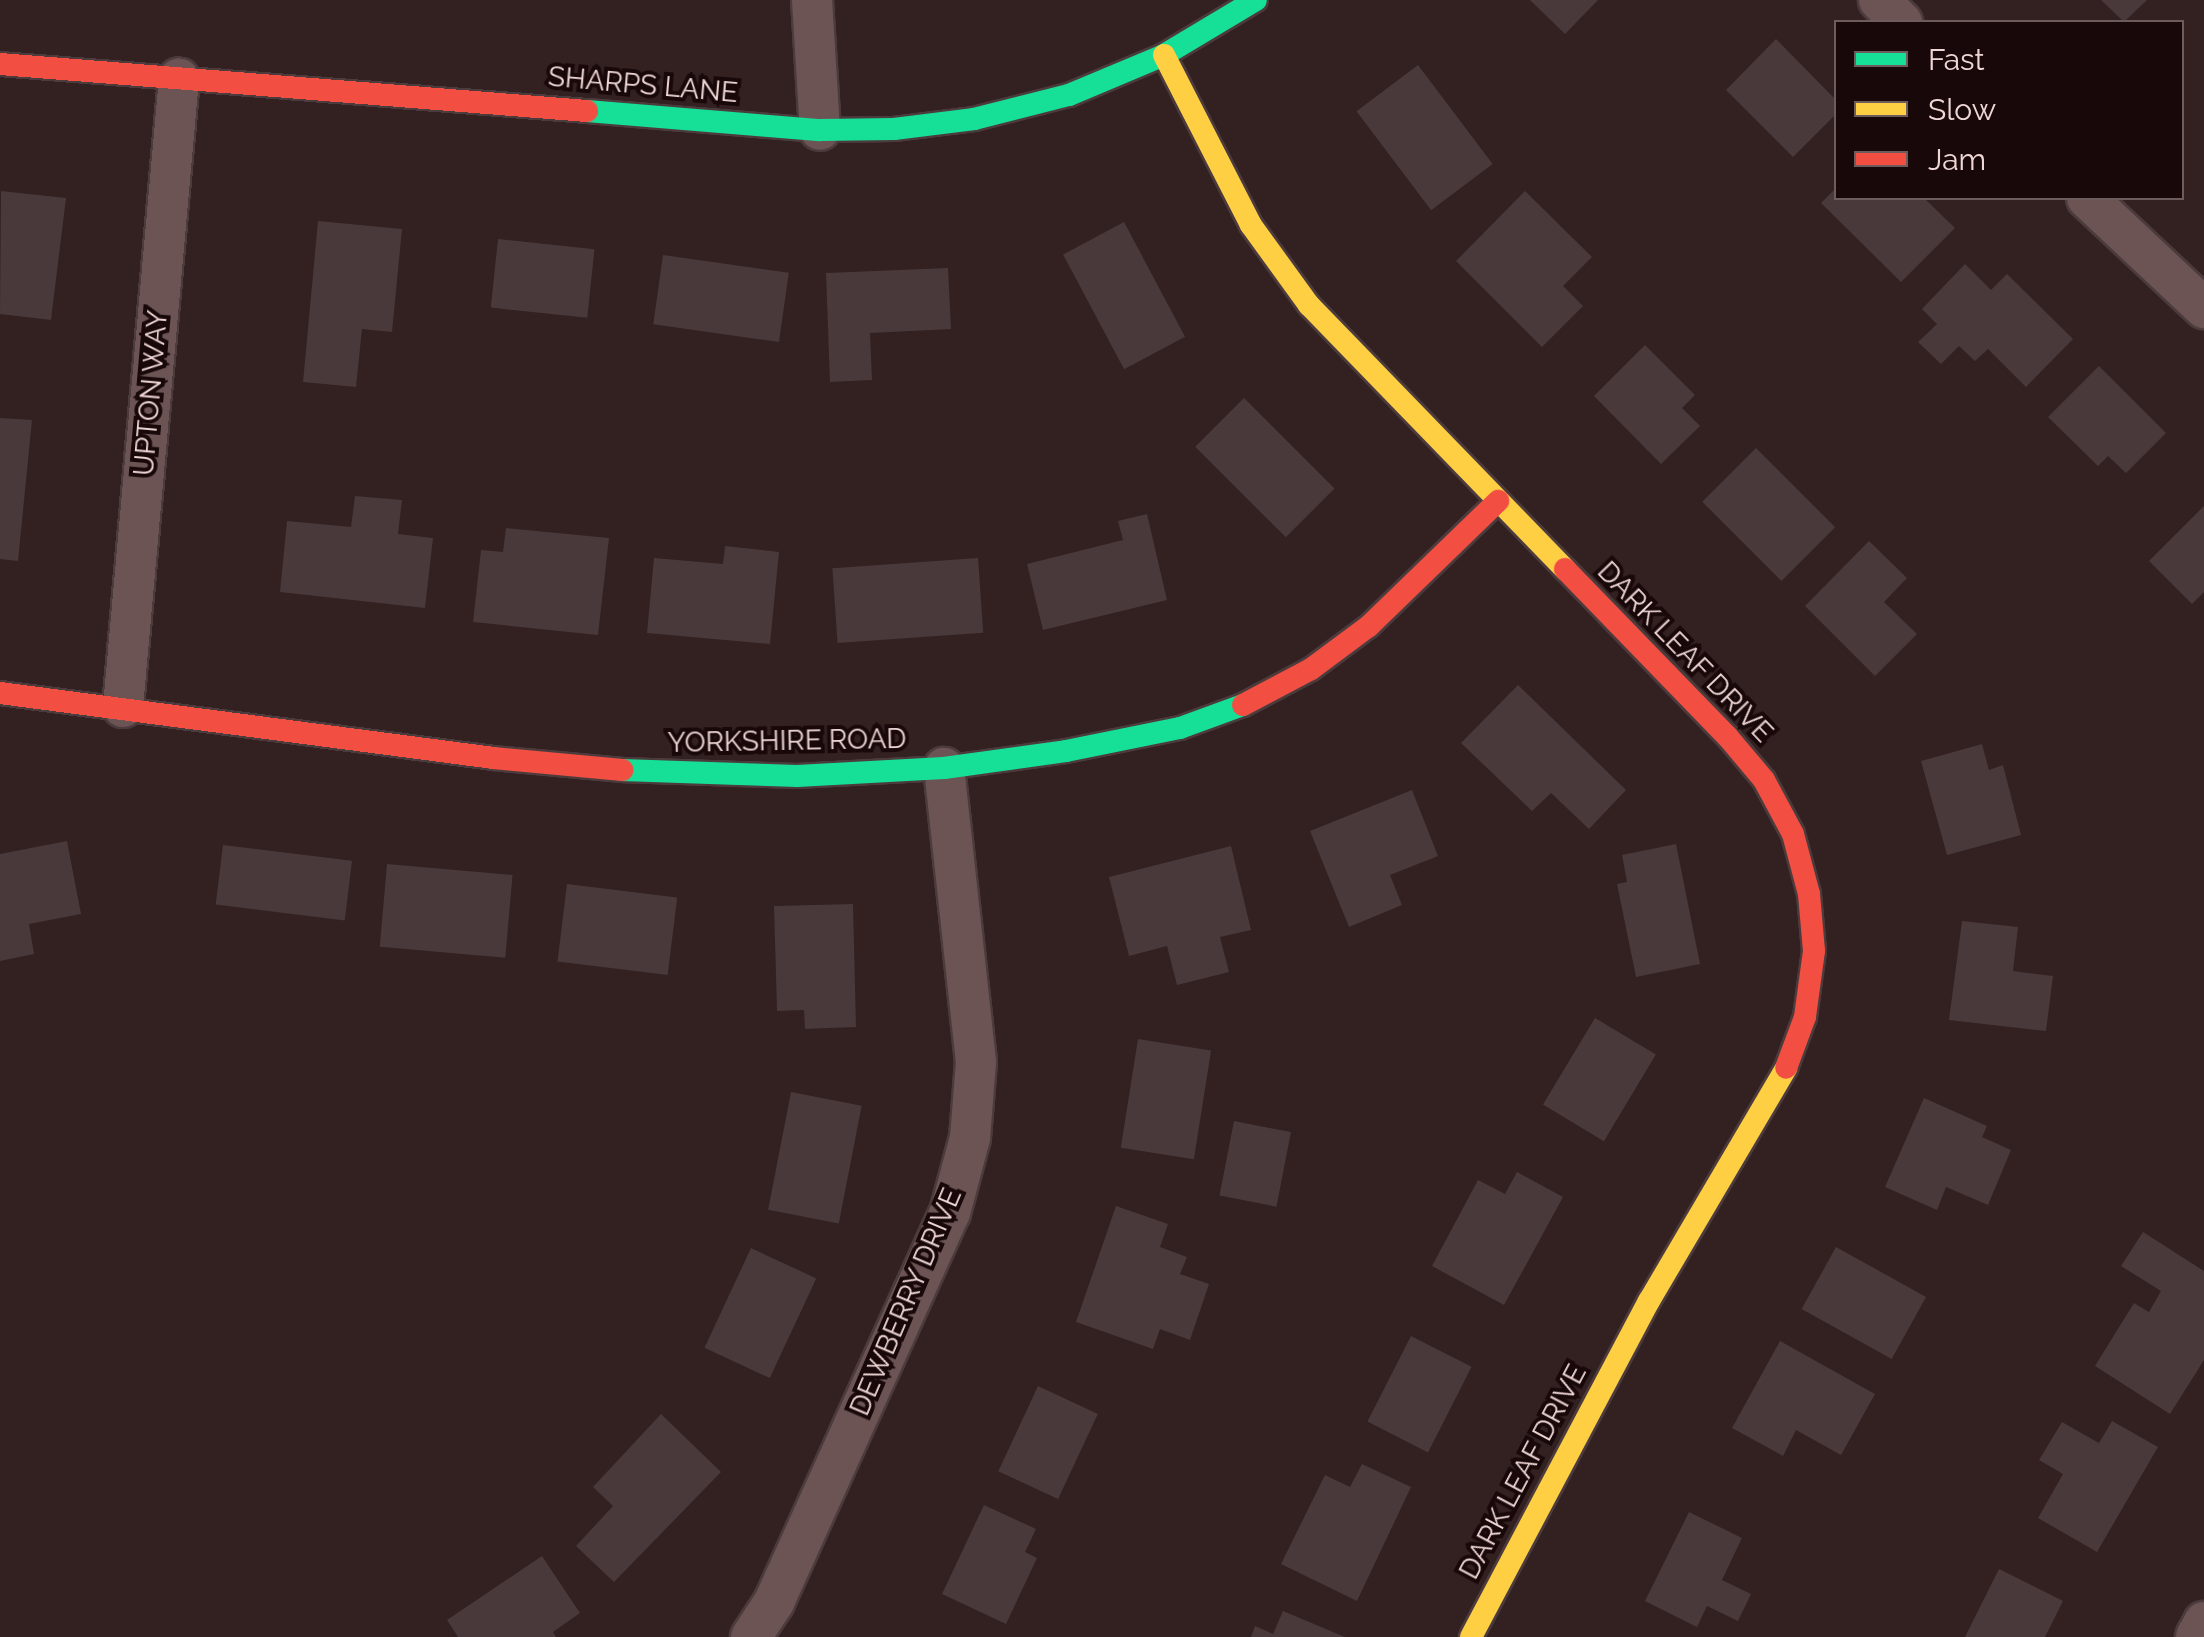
<!DOCTYPE html>
<style>
body{margin:0}
#map{position:relative;width:2204px;height:1637px;overflow:hidden;background:#332021;font-family:Raleway,sans-serif}
div>[style]{position:absolute}
[style*='--x']{left:calc(var(--x)*1px);top:calc(var(--y)*1px);width:calc(var(--w)*1px);rotate:calc(var(--a)*1deg)}
.building>*{inset:0;background:#49393a;transform-origin:0 0}
.roads{filter:drop-shadow(2px 0 #4c3b3c) drop-shadow(-2px 0 #4c3b3c) drop-shadow(0 2px #4c3b3c) drop-shadow(0 -2px #4c3b3c)}
.street>*{height:40px;margin:-20px;padding:0 20px;transform-origin:20px;border-radius:20px;background:#6c5455}
.fast>*{height:22px;margin:-11px;padding:0 11px;transform-origin:11px;border-radius:11px;background:#16e098}
.slow>*{height:22px;margin:-11px;padding:0 11px;transform-origin:11px;border-radius:11px;background:#ffcf43}
.jam>*{height:22px;margin:-11px;padding:0 11px;transform-origin:11px;border-radius:11px;background:#f24e42}
span{translate:-50% -50%;white-space:nowrap;text-align:center;line-height:1.15;-webkit-text-stroke:8px #180809;paint-order:stroke}
.street-label{font-size:28px;color:#efd7d6}
.legend{position:absolute;left:1834px;top:20px;width:350px;height:180px;box-sizing:border-box;background:#180809;border:2px solid #6e5b5b;margin:0;padding:12px 18px;list-style:none;font-size:30px;color:#efd7d6}
.legend li{display:flex;align-items:center;gap:20px;height:50px}
.legend b{width:50px;border:2px solid #6e5b5b}
</style>
<div id="map">
<div class="building">
<i style="clip-path:polygon(1530px 0,1598px 0,1565px 34px)"></i>
<i style="clip-path:polygon(2101px 0,2147px 0,2124px 22px)"></i>
<i style="clip-path:polygon(1776px 39px,1836px 100px,1836px 114px,1793px 157px,1726px 90px)"></i>
<i style="left:1418px;top:65px;width:124px;height:77px;rotate:53deg"></i>
<i style="clip-path:polygon(1836px 188px,1836px 198px,1924px 198px,1955px 228px,1901px 282px,1821px 203px)"></i>
<i style="clip-path:polygon(1px 191px,66px 198px,51px 320px,0 314px)"></i>
<i style="clip-path:polygon(1525px 191px,1592px 257px,1563px 286px,1583px 306px,1542px 347px,1456px 261px)"></i>
<i style="clip-path:polygon(318px 221px,402px 229px,392px 332px,362px 329px,356px 387px,303px 382px)"></i>
<i style="left:1124px;top:222px;width:130px;height:69px;rotate:62deg"></i>
<i style="left:498px;top:239px;width:97px;height:69px;rotate:6deg"></i>
<i style="left:663px;top:255px;width:127px;height:70px;rotate:8deg"></i>
<i style="clip-path:polygon(1965px 264px,1991px 290px,2007px 274px,2073px 339px,2026px 387px,1988px 349px,1975px 361px,1959px 346px,1941px 364px,1918px 342px,1937px 324px,1922px 309px)"></i>
<i style="clip-path:polygon(948px 268px,951px 329px,870px 333px,872px 380px,830px 382px,826px 273px)"></i>
<i style="clip-path:polygon(1645px 345px,1695px 395px,1682px 408px,1700px 426px,1661px 464px,1594px 396px)"></i>
<i style="clip-path:polygon(2099px 366px,2166px 433px,2126px 473px,2108px 456px,2098px 466px,2048px 417px)"></i>
<i style="left:1244px;top:398px;width:128px;height:69px;rotate:45deg"></i>
<i style="clip-path:polygon(0 418px,32px 420px,18px 561px,0 559px)"></i>
<i style="left:1756px;top:448px;width:112px;height:76px;rotate:45deg"></i>
<i style="clip-path:polygon(355px 496px,402px 500px,398px 534px,433px 538px,425px 608px,280px 592px,287px 521px,351px 527px)"></i>
<i style="clip-path:polygon(2204px 506px,2204px 592px,2192px 604px,2149px 561px)"></i>
<i style="clip-path:polygon(1147px 514px,1167px 600px,1043px 630px,1027px 564px,1123px 540px,1118px 521px)"></i>
<i style="clip-path:polygon(506px 528px,609px 538px,598px 635px,473px 622px,481px 550px,503px 552px)"></i>
<i style="clip-path:polygon(1869px 541px,1907px 578px,1884px 602px,1917px 634px,1875px 676px,1805px 606px)"></i>
<i style="clip-path:polygon(725px 546px,779px 552px,770px 644px,647px 633px,654px 558px,723px 564px)"></i>
<i style="left:978px;top:558px;width:75px;height:146px;rotate:86deg"></i>
<i style="clip-path:polygon(1518px 685px,1626px 790px,1589px 829px,1551px 793px,1532px 811px,1461px 743px)"></i>
<i style="clip-path:polygon(1982px 744px,1989px 770px,2003px 765px,2021px 835px,1947px 855px,1921px 761px)"></i>
<i style="clip-path:polygon(1412px 790px,1438px 856px,1390px 875px,1402px 905px,1349px 927px,1310px 831px)"></i>
<i style="clip-path:polygon(67px 841px,81px 914px,29px 924px,34px 954px,0 961px,0 854px)"></i>
<i style="clip-path:polygon(1676px 844px,1700px 964px,1636px 977px,1617px 884px,1627px 882px,1622px 855px)"></i>
<i style="left:223px;top:845px;width:130px;height:60px;rotate:7deg"></i>
<i style="clip-path:polygon(1231px 846px,1251px 930px,1220px 937px,1229px 972px,1177px 985px,1167px 946px,1129px 956px,1109px 877px)"></i>
<i style="left:387px;top:864px;width:126px;height:83px;rotate:5deg"></i>
<i style="left:567px;top:884px;width:111px;height:78px;rotate:7deg"></i>
<i style="clip-path:polygon(853px 904px,856px 1027px,805px 1029px,804px 1010px,777px 1011px,774px 906px)"></i>
<i style="clip-path:polygon(1962px 921px,2018px 927px,2013px 971px,2053px 976px,2046px 1031px,1949px 1020px)"></i>
<i style="left:1595px;top:1018px;width:71px;height:101px;rotate:31deg"></i>
<i style="left:1138px;top:1039px;width:74px;height:110px;rotate:9deg"></i>
<i style="left:791px;top:1092px;width:72px;height:120px;rotate:11deg"></i>
<i style="clip-path:polygon(1924px 1098px,1987px 1126px,1982px 1137px,2011px 1150px,1988px 1205px,1946px 1187px,1937px 1210px,1885px 1187px)"></i>
<i style="left:1234px;top:1121px;width:58px;height:76px;rotate:11deg"></i>
<i style="clip-path:polygon(1517px 1172px,1563px 1197px,1504px 1305px,1432px 1266px,1478px 1180px,1505px 1194px)"></i>
<i style="clip-path:polygon(1116px 1206px,1168px 1224px,1160px 1247px,1187px 1257px,1180px 1274px,1209px 1284px,1190px 1340px,1160px 1329px,1153px 1349px,1076px 1322px)"></i>
<i style="clip-path:polygon(2143px 1232px,2204px 1271px,2204px 1360px,2170px 1414px,2095px 1366px,2134px 1303px,2149px 1312px,2161px 1291px,2121px 1266px)"></i>
<i style="left:1836px;top:1247px;width:103px;height:71px;rotate:29deg"></i>
<i style="left:751px;top:1248px;width:72px;height:110px;rotate:25deg"></i>
<i style="left:1411px;top:1336px;width:68px;height:96px;rotate:27deg"></i>
<i style="clip-path:polygon(1780px 1341px,1875px 1394px,1841px 1455px,1796px 1430px,1783px 1456px,1732px 1428px)"></i>
<i style="left:1038px;top:1386px;width:66px;height:94px;rotate:25deg"></i>
<i style="clip-path:polygon(661px 1414px,721px 1472px,614px 1582px,576px 1546px,613px 1506px,593px 1487px)"></i>
<i style="clip-path:polygon(2112px 1421px,2158px 1447px,2097px 1552px,2038px 1518px,2063px 1474px,2039px 1460px,2062px 1422px,2099px 1443px)"></i>
<i style="clip-path:polygon(1362px 1464px,1411px 1487px,1357px 1601px,1281px 1564px,1325px 1475px,1350px 1487px)"></i>
<i style="clip-path:polygon(984px 1505px,1036px 1529px,1025px 1552px,1037px 1558px,1006px 1624px,942px 1594px)"></i>
<i style="clip-path:polygon(1689px 1512px,1742px 1538px,1722px 1580px,1751px 1594px,1738px 1621px,1707px 1606px,1697px 1627px,1645px 1601px)"></i>
<i style="clip-path:polygon(542px 1556px,580px 1613px,553px 1632px,556px 1637px,458px 1637px,447px 1620px)"></i>
<i style="clip-path:polygon(1999px 1569px,2063px 1601px,2045px 1637px,1965px 1637px)"></i>
<i style="clip-path:polygon(1283px 1611px,1345px 1637px,1251px 1637px,1255px 1626px,1273px 1634px)"></i>
</div>
<div class="roads">
<div class="street">
<i style="--x:812;--y:0;--w:130;--a:86.5"></i>
<i style="--x:1879;--y:0;--w:32;--a:44"></i>
<i style="--x:2087;--y:198;--w:161;--a:43.2"></i>
<i style="--x:123;--y:707;--w:631;--a:-84.91"></i>
<i style="--x:751;--y:1637;--w:42;--a:-56.7"></i>
<i style="--x:774;--y:1602;--w:427;--a:-65.7"></i>
<i style="--x:950;--y:1213;--w:78;--a:-75.1"></i>
<i style="--x:970;--y:1138;--w:76;--a:-85.5"></i>
<i style="--x:976;--y:1062;--w:296;--a:-96.2"></i>
<i style="--x:2196;--y:1637;--w:17;--a:-62"></i>
</div>
<div class="fast">
<i style="--x:587;--y:111;--w:234;--a:4.7"></i>
<i style="--x:820;--y:130;--w:74;--a:-0.8"></i>
<i style="--x:894;--y:129;--w:81;--a:-7.1"></i>
<i style="--x:974;--y:119;--w:98;--a:-14.2"></i>
<i style="--x:1069;--y:95;--w:103;--a:-22.8"></i>
<i style="--x:1164;--y:55;--w:107;--a:-30.9"></i>
<i style="--x:622;--y:770;--w:175;--a:2"></i>
<i style="--x:797;--y:776;--w:147;--a:-3.1"></i>
<i style="--x:944;--y:768;--w:123;--a:-7.9"></i>
<i style="--x:1066;--y:751;--w:116;--a:-11.4"></i>
<i style="--x:1180;--y:728;--w:67;--a:-20.1"></i>
</div>
<div class="slow">
<i style="--x:1164;--y:55;--w:191;--a:62.9"></i>
<i style="--x:1251;--y:225;--w:99;--a:54.1"></i>
<i style="--x:1309;--y:305;--w:368;--a:45.9"></i>
<i style="--x:1471;--y:1637;--w:380;--a:-62.1"></i>
<i style="--x:1649;--y:1301;--w:270;--a:-59.5"></i>
</div>
<div class="jam">
<i style="--x:0;--y:64;--w:589;--a:4.58"></i>
<i style="--x:1565;--y:569;--w:233;--a:45.9"></i>
<i style="--x:1727;--y:736;--w:57;--a:49.9"></i>
<i style="--x:1764;--y:780;--w:61;--a:61.8"></i>
<i style="--x:1793;--y:834;--w:62;--a:75.1"></i>
<i style="--x:1809;--y:894;--w:57;--a:85"></i>
<i style="--x:1814;--y:951;--w:67;--a:97.8"></i>
<i style="--x:1805;--y:1017;--w:54;--a:110.4"></i>
<i style="--x:0;--y:693;--w:497;--a:7.5"></i>
<i style="--x:493;--y:758;--w:130;--a:5.3"></i>
<i style="--x:1243;--y:705;--w:77;--a:-27.9"></i>
<i style="--x:1311;--y:669;--w:72;--a:-36.6"></i>
<i style="--x:1369;--y:626;--w:180;--a:-44.1"></i>
</div>
</div>
<div class="street-label">
<span style="left:643px;top:85px;rotate:5deg">SHARPS LANE</span>
<span style="left:151px;top:393px;rotate:-85deg">UPTON WAY</span>
<span style="left:1685px;top:652px;rotate:46deg">DARK LEAF DRIVE</span>
<span style="left:787px;top:741px;rotate:-1deg">YORKSHIRE ROAD</span>
<span style="left:906px;top:1302px;rotate:-67deg">DEWBERRY DRIVE</span>
<span style="left:1523px;top:1472px;rotate:-62deg">DARK LEAF DRIVE</span>
</div>
<ul class="legend">
<li><b style="height:12px;background:#16e098"></b>Fast</li>
<li><b style="height:12px;background:#ffcf43"></b>Slow</li>
<li><b style="height:12px;background:#f24e42"></b>Jam</li>
</ul>
</div>
